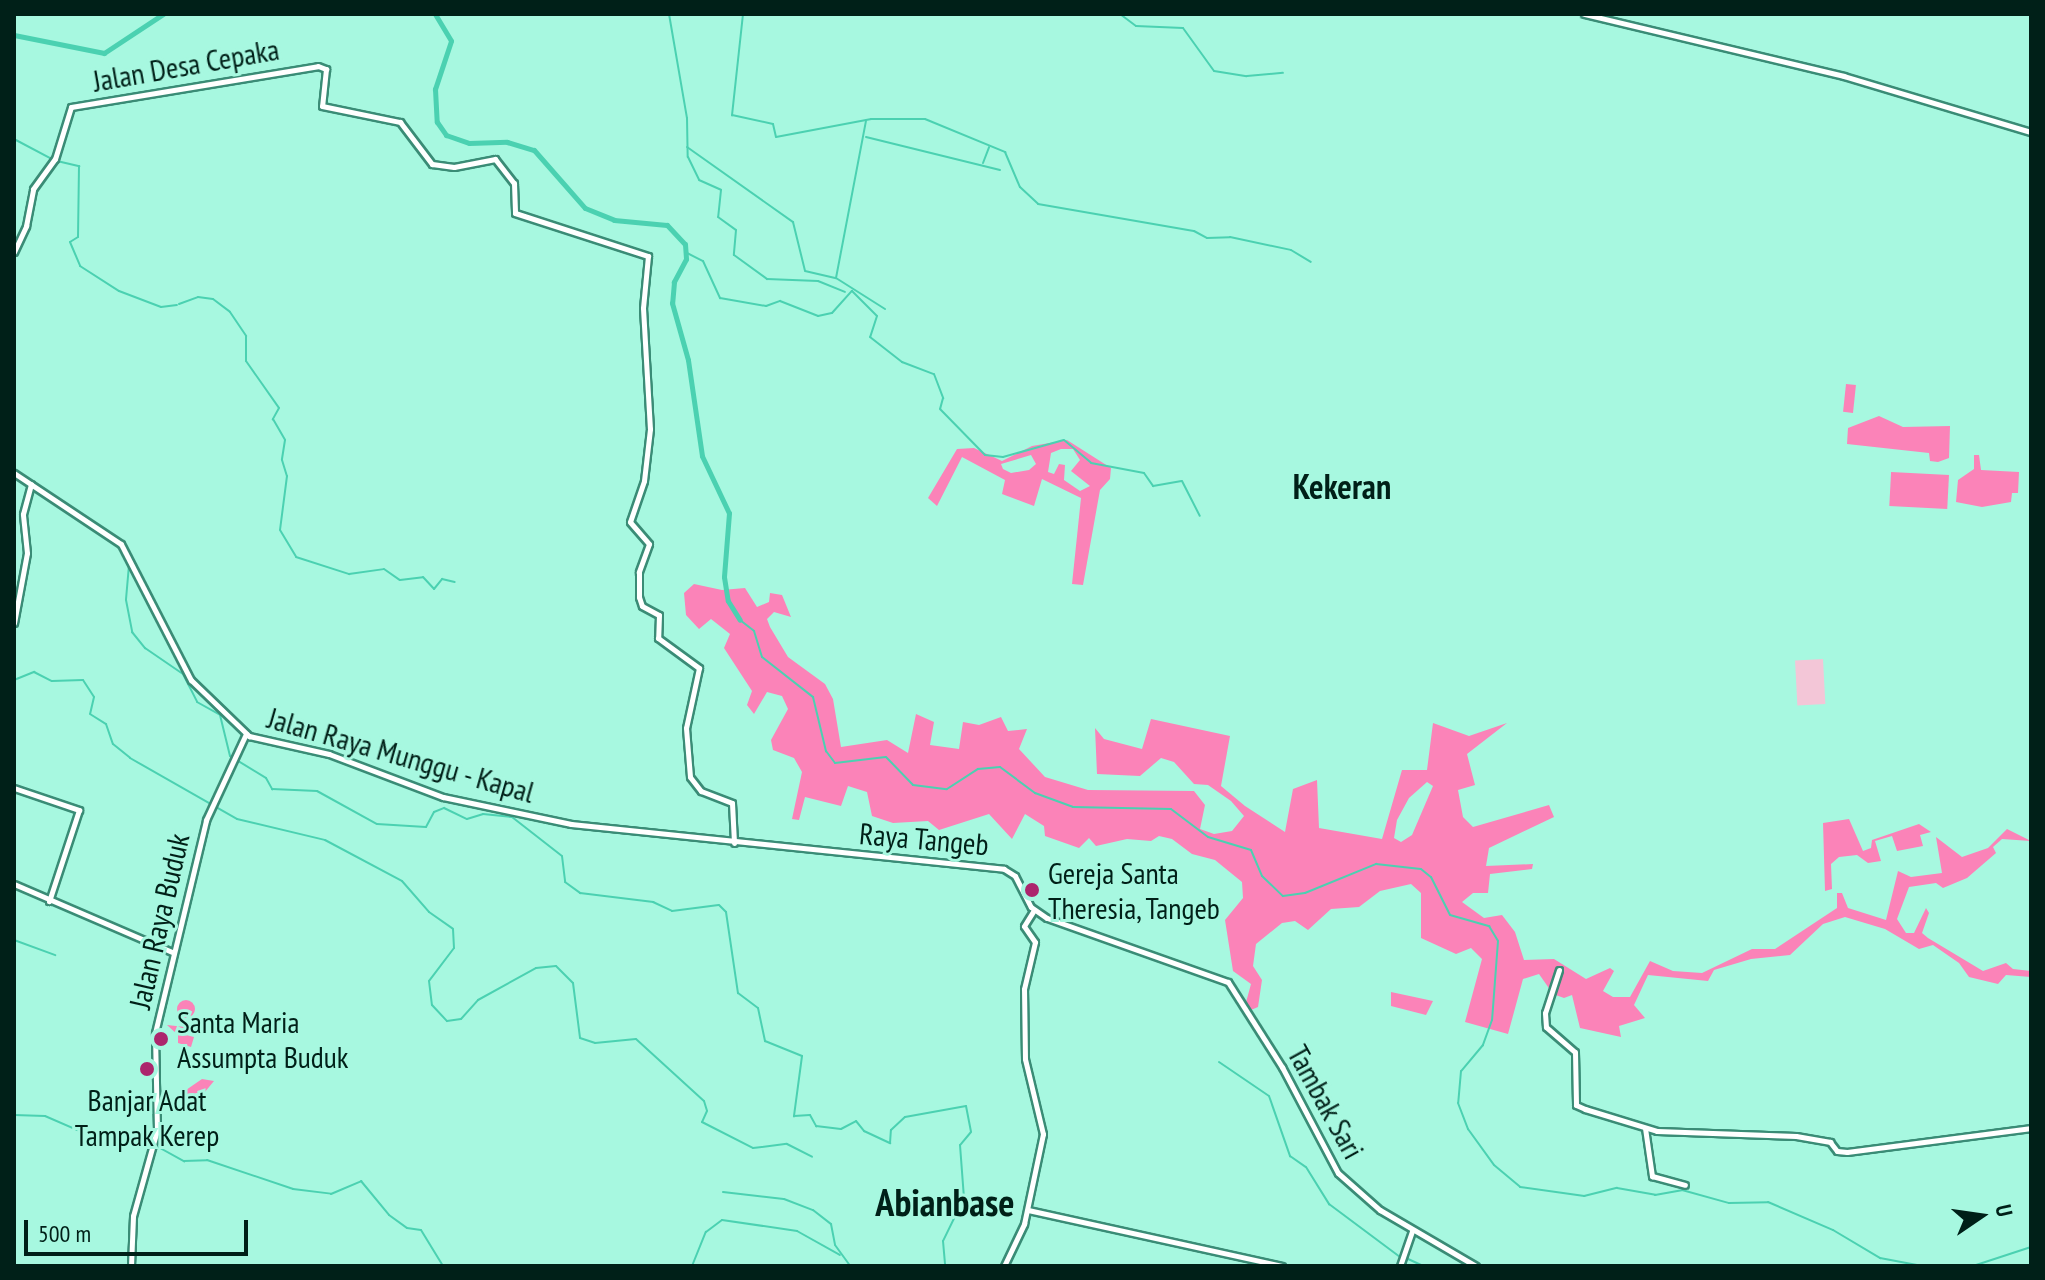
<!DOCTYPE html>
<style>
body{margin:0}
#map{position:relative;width:2045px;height:1280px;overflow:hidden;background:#a7f8e0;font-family:"PT Sans Narrow",sans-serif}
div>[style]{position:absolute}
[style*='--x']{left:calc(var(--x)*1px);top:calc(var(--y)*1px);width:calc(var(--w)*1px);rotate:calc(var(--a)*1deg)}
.green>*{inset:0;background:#f3c6d7;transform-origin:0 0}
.forest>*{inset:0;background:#fb83b8;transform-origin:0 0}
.round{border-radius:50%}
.stream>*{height:2px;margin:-1px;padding:0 1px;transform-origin:1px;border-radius:1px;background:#4bd1b1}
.river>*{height:5px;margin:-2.5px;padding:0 2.5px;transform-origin:2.5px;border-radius:2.5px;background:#4bd1b1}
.roads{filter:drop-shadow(2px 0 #3a8c76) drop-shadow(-2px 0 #3a8c76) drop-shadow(0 2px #3a8c76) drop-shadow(0 -2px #3a8c76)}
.minor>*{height:5px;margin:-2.5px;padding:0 2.5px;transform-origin:2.5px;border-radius:2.5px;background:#fff}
.dots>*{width:22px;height:22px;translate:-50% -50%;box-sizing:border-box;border:4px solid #a7f8e0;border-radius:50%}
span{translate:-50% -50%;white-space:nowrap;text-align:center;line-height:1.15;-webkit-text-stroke:6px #a7f8e0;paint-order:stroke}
.street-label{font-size:30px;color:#002018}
.poi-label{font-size:30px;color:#002018}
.left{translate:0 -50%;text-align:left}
.quarter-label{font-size:34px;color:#002018;font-weight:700}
.district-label{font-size:38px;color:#002018;font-weight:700}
.frame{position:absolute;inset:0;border:16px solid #002018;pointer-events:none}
.north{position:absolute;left:1941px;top:1176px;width:80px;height:80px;-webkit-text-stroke:6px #a7f8e0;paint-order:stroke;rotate:77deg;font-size:22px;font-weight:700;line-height:32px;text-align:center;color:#002018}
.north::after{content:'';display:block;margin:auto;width:28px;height:36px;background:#002018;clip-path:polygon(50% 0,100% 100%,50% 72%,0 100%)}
.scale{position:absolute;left:24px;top:1220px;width:224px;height:36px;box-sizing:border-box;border:4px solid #002018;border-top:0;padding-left:10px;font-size:24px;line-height:28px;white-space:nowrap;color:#002018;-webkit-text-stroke:6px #a7f8e0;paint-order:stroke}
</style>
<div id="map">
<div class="green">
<i style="left:1823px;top:659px;width:45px;height:28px;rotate:87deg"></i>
</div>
<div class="forest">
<i style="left:1846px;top:384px;width:10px;height:28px;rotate:6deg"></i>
<i style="clip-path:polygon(1879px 416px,1903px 427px,1950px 426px,1949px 458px,1938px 462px,1930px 461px,1929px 453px,1847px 444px,1848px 428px)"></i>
<i style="clip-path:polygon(evenodd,1067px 440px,1111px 468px,1110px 479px,1100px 490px,1083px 585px,1072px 584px,1081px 498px,1042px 479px,1034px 506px,1002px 494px,1005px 480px,962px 457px,937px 506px,928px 498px,957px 449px,974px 448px,1002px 461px,1032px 446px,1067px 440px,1061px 449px,1073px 449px,1080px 460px,1071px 471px,1090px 486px,1080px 491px,1064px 480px,1065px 465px,1059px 464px,1054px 474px,1048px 472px,1051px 453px,1061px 449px,1067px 440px,1031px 455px,1036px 464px,1029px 470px,1011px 473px,1003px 469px,1001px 464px,1031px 455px)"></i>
<i style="clip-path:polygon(1974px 455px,1979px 455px,1981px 470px,2019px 472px,2018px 493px,2012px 493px,2011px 502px,1982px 507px,1956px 502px,1958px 480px,1974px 469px)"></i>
<i style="left:1949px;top:475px;width:34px;height:58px;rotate:93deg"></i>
<i style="clip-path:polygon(evenodd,694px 584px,722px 590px,745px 588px,757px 607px,769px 602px,770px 593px,782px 595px,791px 617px,774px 612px,767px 619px,770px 627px,788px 657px,825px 684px,833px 699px,841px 747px,887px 740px,908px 753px,916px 714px,934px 722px,930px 745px,959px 749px,963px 722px,979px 725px,1001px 717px,1008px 731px,1027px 729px,1019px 749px,1045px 777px,1088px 790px,1194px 791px,1205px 805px,1200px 829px,1214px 834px,1232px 831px,1244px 816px,1231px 801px,1208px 785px,1194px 784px,1174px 762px,1161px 758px,1140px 776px,1097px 774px,1095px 728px,1104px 739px,1142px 749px,1151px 719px,1230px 736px,1221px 786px,1245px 806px,1285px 832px,1293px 789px,1317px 780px,1319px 828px,1382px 839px,1402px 770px,1427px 770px,1433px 723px,1469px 736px,1507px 723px,1467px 754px,1475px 785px,1458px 790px,1463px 817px,1473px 827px,1549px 805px,1554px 817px,1489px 848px,1486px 866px,1533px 864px,1532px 869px,1490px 874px,1488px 893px,1473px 893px,1462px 902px,1484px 918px,1502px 915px,1515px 932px,1524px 960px,1554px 959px,1586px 979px,1610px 968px,1614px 971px,1603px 991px,1613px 997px,1630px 997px,1650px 961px,1673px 971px,1702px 973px,1752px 949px,1775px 949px,1837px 908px,1837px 893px,1842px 893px,1848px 908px,1886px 920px,1898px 871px,1911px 877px,1942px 873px,1936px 837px,1962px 857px,1988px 848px,2007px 829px,2031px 841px,2002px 839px,1993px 847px,1996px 853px,1967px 878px,1943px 888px,1936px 883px,1909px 887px,1897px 919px,1906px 933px,1914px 933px,1926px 908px,1929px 913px,1922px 933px,1928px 938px,1983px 971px,2006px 963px,2013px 969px,2031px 971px,2031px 977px,2006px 975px,1998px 984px,1969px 977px,1959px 963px,1933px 945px,1919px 949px,1885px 929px,1845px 917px,1823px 924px,1790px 955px,1751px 959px,1714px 970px,1708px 981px,1648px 975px,1634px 1005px,1645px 1018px,1619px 1026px,1621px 1037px,1580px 1028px,1572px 995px,1564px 998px,1553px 994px,1539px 974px,1523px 979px,1508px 1034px,1465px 1022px,1482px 959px,1471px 948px,1456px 954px,1421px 938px,1421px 893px,1411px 884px,1380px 891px,1359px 907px,1331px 909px,1308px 930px,1295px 921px,1282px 923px,1256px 944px,1253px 966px,1262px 980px,1258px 1007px,1251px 1010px,1245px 1006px,1251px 984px,1233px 971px,1225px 920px,1243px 898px,1242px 882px,1215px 860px,1192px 854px,1172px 839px,1159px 836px,1151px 841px,1127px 839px,1096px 846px,1089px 838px,1079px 848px,1045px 836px,1044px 826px,1025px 814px,1012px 839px,989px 814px,939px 830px,928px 821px,893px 823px,872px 816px,867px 792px,848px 786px,841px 806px,805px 797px,799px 820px,792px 819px,802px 772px,794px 758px,773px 750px,771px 740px,788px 709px,782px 696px,767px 692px,754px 714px,747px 705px,752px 691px,724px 648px,730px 634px,711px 619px,699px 629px,686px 615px,684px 593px,694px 584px,1427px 782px,1433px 786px,1412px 835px,1401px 842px,1394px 838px,1397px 820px,1409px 798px,1427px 782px)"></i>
<i style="clip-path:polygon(1849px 819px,1863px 851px,1871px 848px,1872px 840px,1919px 824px,1931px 832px,1920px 835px,1923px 846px,1897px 851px,1892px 836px,1875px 841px,1881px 861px,1868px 863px,1857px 855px,1839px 857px,1831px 864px,1832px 889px,1825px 891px,1823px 823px)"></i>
<i style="clip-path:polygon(1391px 992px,1433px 1001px,1426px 1015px,1391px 1006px)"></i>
<i class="round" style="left:177px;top:1000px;width:18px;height:18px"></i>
<i style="clip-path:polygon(167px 1025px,185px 1027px,186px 1035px,194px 1037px,191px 1047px,178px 1043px,178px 1035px)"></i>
<i style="clip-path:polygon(202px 1079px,214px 1081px,204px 1093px,204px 1106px,185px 1104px,186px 1090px)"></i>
</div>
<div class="stream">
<i style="--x:669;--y:14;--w:106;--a:80.2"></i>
<i style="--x:687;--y:118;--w:39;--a:89"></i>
<i style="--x:688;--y:157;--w:25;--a:64"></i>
<i style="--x:699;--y:180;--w:24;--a:24"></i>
<i style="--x:721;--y:190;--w:27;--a:96"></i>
<i style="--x:718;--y:217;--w:22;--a:36"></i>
<i style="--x:736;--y:230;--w:25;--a:95"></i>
<i style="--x:734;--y:255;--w:41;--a:36"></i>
<i style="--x:767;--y:279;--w:51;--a:2.2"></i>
<i style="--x:818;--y:281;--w:29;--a:22"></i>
<i style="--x:743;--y:14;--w:102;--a:96.2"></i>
<i style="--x:732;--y:115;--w:42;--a:12.4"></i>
<i style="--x:773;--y:124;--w:13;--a:77"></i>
<i style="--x:776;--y:137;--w:97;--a:-10.7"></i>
<i style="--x:871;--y:119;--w:54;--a:0"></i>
<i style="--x:925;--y:119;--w:87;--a:22.4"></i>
<i style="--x:1005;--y:152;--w:38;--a:67"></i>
<i style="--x:1020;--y:187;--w:25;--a:43"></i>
<i style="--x:1038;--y:204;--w:158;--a:9.8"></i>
<i style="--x:1194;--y:231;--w:15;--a:28"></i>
<i style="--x:1207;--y:238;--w:23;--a:-2"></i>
<i style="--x:1230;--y:237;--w:62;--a:12"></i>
<i style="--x:1291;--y:250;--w:23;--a:31"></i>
<i style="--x:1120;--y:14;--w:20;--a:37"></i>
<i style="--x:1136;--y:26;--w:47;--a:2.4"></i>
<i style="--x:1183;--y:28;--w:53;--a:54.2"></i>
<i style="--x:1214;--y:71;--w:33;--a:9"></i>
<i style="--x:1247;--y:76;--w:36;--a:-5"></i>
<i style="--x:866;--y:137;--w:138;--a:13.8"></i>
<i style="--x:14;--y:139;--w:43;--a:27.8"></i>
<i style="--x:687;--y:147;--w:130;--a:35.3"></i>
<i style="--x:793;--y:222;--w:50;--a:76.2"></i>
<i style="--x:805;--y:271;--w:32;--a:13"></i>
<i style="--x:836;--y:278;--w:58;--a:32.3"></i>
<i style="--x:57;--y:161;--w:23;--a:13"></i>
<i style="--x:79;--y:166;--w:71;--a:90.8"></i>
<i style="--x:78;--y:237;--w:9;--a:148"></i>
<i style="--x:70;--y:242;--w:26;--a:67"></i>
<i style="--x:80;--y:266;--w:46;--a:32.7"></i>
<i style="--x:119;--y:291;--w:45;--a:20.9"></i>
<i style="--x:161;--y:307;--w:16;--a:-7"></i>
<i style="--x:983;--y:163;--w:17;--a:-69"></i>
<i style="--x:687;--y:253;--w:18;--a:27"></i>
<i style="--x:703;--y:261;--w:41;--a:65.3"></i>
<i style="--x:720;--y:298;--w:47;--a:9.9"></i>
<i style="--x:766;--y:306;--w:15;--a:-20"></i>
<i style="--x:780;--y:301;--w:41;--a:21.5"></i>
<i style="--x:818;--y:316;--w:14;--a:-12"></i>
<i style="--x:832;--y:313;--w:30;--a:-48"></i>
<i style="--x:852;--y:291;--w:35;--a:45"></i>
<i style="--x:877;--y:316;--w:22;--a:108"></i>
<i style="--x:870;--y:337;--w:41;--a:38"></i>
<i style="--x:902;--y:362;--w:34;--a:21"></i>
<i style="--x:934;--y:374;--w:26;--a:69"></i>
<i style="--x:943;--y:398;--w:11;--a:105"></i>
<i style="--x:940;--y:409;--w:64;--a:45.6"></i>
<i style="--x:985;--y:455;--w:18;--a:6"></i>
<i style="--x:1003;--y:457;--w:63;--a:-15.6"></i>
<i style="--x:1064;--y:440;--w:35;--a:40"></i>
<i style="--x:1091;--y:463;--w:54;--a:10.7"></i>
<i style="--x:1144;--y:473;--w:16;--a:55"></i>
<i style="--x:1153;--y:486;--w:29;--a:-10"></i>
<i style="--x:1182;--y:481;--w:39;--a:63"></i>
<i style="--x:836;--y:278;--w:160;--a:-79.2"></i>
<i style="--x:179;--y:304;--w:20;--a:-20"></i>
<i style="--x:198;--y:297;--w:15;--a:8"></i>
<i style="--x:213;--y:299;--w:21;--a:37"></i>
<i style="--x:230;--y:312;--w:29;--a:56"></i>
<i style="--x:246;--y:336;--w:25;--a:90"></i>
<i style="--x:246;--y:361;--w:57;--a:54.9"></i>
<i style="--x:279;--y:408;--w:13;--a:119"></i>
<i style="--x:273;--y:419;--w:24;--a:60"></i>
<i style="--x:285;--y:440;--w:20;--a:99"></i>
<i style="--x:282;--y:460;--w:17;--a:73"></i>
<i style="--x:287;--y:476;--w:54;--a:97.4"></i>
<i style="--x:280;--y:530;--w:31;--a:59"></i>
<i style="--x:296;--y:557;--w:56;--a:17.8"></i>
<i style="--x:349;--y:574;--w:35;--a:-8"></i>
<i style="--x:384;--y:569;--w:19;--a:35"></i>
<i style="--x:400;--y:580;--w:23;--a:-7"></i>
<i style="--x:423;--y:577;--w:16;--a:47"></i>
<i style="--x:434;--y:589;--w:13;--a:-51"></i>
<i style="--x:442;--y:579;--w:13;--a:13"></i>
<i style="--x:129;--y:565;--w:35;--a:95"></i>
<i style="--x:126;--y:600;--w:33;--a:79"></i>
<i style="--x:132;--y:632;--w:21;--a:51"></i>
<i style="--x:145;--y:648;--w:46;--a:34.4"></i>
<i style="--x:183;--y:674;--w:31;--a:63"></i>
<i style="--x:197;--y:702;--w:26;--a:29"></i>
<i style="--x:220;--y:715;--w:42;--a:76.3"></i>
<i style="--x:230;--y:756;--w:42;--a:31.4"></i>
<i style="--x:266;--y:778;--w:13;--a:61"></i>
<i style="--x:272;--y:789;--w:45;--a:2.5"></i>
<i style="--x:317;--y:791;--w:68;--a:28.8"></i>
<i style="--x:377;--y:824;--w:49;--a:3.5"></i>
<i style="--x:426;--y:827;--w:17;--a:-62"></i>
<i style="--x:434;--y:812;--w:11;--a:-22"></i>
<i style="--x:444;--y:808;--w:25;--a:26"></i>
<i style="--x:467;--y:819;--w:17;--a:-17"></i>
<i style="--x:483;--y:814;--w:29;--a:6"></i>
<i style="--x:512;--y:817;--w:63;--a:38"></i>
<i style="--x:562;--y:856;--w:26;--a:83"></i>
<i style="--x:565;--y:882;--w:19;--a:36"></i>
<i style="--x:580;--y:893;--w:74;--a:7"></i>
<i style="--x:653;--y:902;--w:21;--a:25"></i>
<i style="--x:672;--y:911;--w:47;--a:-7.3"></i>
<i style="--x:719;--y:905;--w:10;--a:45"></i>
<i style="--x:726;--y:912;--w:82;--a:81.6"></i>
<i style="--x:738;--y:993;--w:25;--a:37"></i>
<i style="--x:758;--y:1008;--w:34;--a:78"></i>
<i style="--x:765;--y:1041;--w:40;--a:22"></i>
<i style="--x:802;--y:1056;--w:61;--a:97.6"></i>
<i style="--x:794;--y:1116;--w:16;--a:-4"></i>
<i style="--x:810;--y:1115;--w:13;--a:61"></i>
<i style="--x:816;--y:1126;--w:25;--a:7"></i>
<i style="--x:841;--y:1129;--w:17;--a:-28"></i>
<i style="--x:856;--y:1121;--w:13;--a:51"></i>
<i style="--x:864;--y:1131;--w:29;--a:25"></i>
<i style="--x:890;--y:1143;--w:13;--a:-86"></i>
<i style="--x:891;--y:1130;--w:19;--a:-43"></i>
<i style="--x:905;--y:1117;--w:62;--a:-10.2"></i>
<i style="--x:966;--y:1106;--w:26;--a:79"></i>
<i style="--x:971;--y:1132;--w:17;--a:130"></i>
<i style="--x:960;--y:1145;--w:53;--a:85.7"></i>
<i style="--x:964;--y:1198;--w:48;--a:116"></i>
<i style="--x:943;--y:1241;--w:25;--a:85"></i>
<i style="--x:740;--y:620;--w:18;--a:38"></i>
<i style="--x:754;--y:631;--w:27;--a:73"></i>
<i style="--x:762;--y:657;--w:65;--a:38.1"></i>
<i style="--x:813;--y:697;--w:56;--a:76.5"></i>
<i style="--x:826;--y:751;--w:15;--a:53"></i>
<i style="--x:835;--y:763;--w:51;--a:-6.7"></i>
<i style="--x:886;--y:757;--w:39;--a:46"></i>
<i style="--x:913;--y:785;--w:34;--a:7"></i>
<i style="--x:947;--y:789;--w:37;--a:-33"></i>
<i style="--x:978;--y:769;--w:22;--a:-5"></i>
<i style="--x:1000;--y:767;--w:44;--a:36.6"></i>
<i style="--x:1035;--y:793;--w:40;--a:20.2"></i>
<i style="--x:1073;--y:807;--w:98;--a:1.2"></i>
<i style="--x:1171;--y:809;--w:46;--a:37.1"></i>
<i style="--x:1208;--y:837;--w:45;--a:16.8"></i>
<i style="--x:1251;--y:850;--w:28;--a:67"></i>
<i style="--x:1262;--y:876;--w:29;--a:44"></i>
<i style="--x:1283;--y:896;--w:22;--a:-8"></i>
<i style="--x:1305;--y:893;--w:77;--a:-22.2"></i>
<i style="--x:1376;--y:864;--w:45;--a:6.3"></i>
<i style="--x:1421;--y:869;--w:13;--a:39"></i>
<i style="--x:1431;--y:877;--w:42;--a:63.4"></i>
<i style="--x:1450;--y:915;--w:41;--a:15.8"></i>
<i style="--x:1489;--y:926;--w:17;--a:59"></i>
<i style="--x:1498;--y:941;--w:79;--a:94.3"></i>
<i style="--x:1492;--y:1020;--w:27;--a:110"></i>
<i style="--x:1483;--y:1045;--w:34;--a:130"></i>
<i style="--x:1461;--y:1071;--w:32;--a:95"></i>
<i style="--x:1458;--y:1103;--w:28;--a:69"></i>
<i style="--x:1468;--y:1129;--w:44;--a:54.2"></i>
<i style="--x:1494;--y:1165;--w:34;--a:40"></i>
<i style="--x:1520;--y:1187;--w:65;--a:8"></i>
<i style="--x:1584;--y:1196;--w:34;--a:-14"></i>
<i style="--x:1617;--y:1188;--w:39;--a:10"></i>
<i style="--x:1655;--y:1195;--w:27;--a:-10"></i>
<i style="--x:1682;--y:1190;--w:49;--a:15.5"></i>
<i style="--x:1729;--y:1203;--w:39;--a:-1"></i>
<i style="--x:1768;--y:1202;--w:71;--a:23.3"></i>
<i style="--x:1833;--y:1230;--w:55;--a:30.8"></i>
<i style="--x:1880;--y:1258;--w:43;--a:10.8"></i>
<i style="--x:14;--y:680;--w:22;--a:-22"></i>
<i style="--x:34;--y:672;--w:20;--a:27"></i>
<i style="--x:52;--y:681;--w:31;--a:-2"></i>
<i style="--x:83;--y:680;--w:20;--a:57"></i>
<i style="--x:94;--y:697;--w:17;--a:103"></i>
<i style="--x:90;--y:714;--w:19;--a:32"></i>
<i style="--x:106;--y:724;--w:21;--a:71"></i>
<i style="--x:113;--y:744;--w:22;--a:39"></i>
<i style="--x:130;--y:758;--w:123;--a:29.7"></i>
<i style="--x:237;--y:819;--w:90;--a:13.4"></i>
<i style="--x:325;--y:840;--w:87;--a:28"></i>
<i style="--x:402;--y:881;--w:41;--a:48.9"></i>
<i style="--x:429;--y:912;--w:29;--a:35"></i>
<i style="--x:453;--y:929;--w:19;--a:87"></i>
<i style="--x:454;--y:948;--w:41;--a:127.1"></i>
<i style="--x:429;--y:981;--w:24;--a:83"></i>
<i style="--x:432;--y:1005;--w:22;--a:47"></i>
<i style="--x:447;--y:1021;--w:14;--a:-8"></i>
<i style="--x:461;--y:1019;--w:25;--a:-48"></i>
<i style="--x:478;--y:1000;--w:66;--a:-28.9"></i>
<i style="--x:536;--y:968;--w:20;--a:-6"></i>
<i style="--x:556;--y:966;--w:24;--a:45"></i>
<i style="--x:573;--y:983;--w:55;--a:82.7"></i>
<i style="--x:580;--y:1038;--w:16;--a:18"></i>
<i style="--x:595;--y:1043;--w:41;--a:-5.6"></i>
<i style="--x:636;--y:1039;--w:92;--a:42.4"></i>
<i style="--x:704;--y:1101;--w:10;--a:73"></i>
<i style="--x:707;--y:1111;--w:12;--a:114"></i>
<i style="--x:702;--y:1122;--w:57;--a:27"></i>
<i style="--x:753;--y:1148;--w:34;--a:-7"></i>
<i style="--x:787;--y:1144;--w:28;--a:27"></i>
<i style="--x:14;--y:940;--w:44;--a:20.1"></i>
<i style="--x:1219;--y:1062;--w:60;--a:34.2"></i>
<i style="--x:1269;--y:1096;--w:64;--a:70.7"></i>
<i style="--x:1290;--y:1156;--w:19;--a:35"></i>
<i style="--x:1306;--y:1167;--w:44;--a:58.1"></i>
<i style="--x:1329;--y:1204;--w:89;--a:36.7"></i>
<i style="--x:14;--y:1115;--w:31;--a:2"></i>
<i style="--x:45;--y:1116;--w:48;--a:23.4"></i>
<i style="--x:89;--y:1135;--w:63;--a:7.4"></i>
<i style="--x:151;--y:1143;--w:38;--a:29"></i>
<i style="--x:184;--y:1161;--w:23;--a:-2"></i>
<i style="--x:207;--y:1160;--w:91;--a:18.6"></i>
<i style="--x:293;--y:1189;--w:38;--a:7"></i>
<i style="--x:331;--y:1194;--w:33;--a:-23"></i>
<i style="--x:361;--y:1181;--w:44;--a:50.5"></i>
<i style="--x:389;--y:1215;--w:22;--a:36"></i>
<i style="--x:407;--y:1228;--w:14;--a:8"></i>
<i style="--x:421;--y:1230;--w:42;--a:58.6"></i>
<i style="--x:723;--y:1192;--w:61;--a:6.5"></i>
<i style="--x:784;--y:1199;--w:31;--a:21"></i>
<i style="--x:813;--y:1210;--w:23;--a:38"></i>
<i style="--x:831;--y:1224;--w:21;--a:79"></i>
<i style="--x:835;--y:1245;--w:26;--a:54"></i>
<i style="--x:1406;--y:1258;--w:19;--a:25"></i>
<i style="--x:692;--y:1266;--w:37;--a:-68"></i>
<i style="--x:706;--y:1232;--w:20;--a:-37"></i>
<i style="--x:722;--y:1220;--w:76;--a:8.3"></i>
<i style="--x:797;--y:1231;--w:49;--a:29.2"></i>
<i style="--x:1973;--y:1266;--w:61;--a:-18.1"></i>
</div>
<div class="river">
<i style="--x:435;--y:14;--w:31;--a:59"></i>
<i style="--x:451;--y:41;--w:51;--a:108.4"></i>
<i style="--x:435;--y:89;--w:33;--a:87"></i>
<i style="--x:437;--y:122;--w:16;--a:55"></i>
<i style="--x:446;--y:135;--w:24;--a:19"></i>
<i style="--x:469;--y:143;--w:38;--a:-2"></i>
<i style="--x:507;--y:142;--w:28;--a:17"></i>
<i style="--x:534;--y:150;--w:77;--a:48.7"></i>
<i style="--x:585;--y:208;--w:31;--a:22"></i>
<i style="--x:614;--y:220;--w:53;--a:5.4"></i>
<i style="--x:667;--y:225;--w:26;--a:47"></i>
<i style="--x:685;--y:244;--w:15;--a:86"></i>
<i style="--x:686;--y:259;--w:26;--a:118"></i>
<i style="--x:674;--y:282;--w:21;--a:95"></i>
<i style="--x:672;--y:303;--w:59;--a:74.3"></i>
<i style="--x:688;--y:360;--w:97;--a:81.7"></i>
<i style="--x:702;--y:456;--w:63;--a:64.7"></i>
<i style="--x:729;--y:513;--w:64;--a:94.5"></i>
<i style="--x:724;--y:577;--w:24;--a:81"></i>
<i style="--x:728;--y:601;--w:22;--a:58"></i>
<i style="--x:14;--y:35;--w:92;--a:11.3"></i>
<i style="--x:104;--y:53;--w:71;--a:-33.5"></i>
</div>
<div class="roads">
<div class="minor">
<i style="--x:1584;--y:14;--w:267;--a:13.4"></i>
<i style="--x:1844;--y:76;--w:195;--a:16.7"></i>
<i style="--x:14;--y:252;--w:29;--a:-65"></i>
<i style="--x:26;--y:226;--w:38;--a:-79"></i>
<i style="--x:33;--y:189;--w:37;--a:-54"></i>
<i style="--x:55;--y:159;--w:54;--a:-72.9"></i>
<i style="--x:71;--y:107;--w:250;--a:-9.4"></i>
<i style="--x:318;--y:66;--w:9;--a:21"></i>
<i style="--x:326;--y:69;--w:37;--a:96"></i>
<i style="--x:322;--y:106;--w:80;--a:11.6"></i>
<i style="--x:400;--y:122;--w:53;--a:52.7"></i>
<i style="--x:432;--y:164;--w:22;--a:8"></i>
<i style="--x:454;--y:167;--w:42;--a:-11"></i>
<i style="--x:495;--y:159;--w:31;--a:52"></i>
<i style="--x:514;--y:183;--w:30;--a:88"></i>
<i style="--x:515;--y:213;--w:140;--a:17.9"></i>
<i style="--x:648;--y:256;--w:52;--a:95.5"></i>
<i style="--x:643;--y:308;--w:121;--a:86.7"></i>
<i style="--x:650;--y:429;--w:52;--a:96.6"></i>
<i style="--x:644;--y:481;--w:43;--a:108.9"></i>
<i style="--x:630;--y:522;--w:29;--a:49"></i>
<i style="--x:649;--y:544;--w:30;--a:110"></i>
<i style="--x:639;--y:572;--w:25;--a:90"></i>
<i style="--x:639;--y:597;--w:9;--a:72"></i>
<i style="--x:642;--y:606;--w:19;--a:28"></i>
<i style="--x:659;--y:615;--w:23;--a:92"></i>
<i style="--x:658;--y:638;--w:51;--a:36.2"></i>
<i style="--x:699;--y:668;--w:61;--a:102.2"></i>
<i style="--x:686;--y:728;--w:49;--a:85.3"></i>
<i style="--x:690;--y:777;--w:18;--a:52"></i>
<i style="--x:701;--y:791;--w:33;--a:21"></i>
<i style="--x:732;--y:803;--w:40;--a:87.1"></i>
<i style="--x:14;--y:473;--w:128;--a:33.6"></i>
<i style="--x:121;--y:544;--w:153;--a:62.8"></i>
<i style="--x:191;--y:680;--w:81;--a:44"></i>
<i style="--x:249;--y:736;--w:82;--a:12.7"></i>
<i style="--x:329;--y:754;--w:122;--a:20.7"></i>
<i style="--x:443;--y:797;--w:131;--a:11.9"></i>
<i style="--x:571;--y:824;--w:435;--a:5.9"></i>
<i style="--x:1004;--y:869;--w:13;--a:32"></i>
<i style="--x:1015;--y:876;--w:35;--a:63"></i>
<i style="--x:1031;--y:907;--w:19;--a:35"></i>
<i style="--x:1047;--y:918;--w:192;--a:19.5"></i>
<i style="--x:1228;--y:982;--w:101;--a:57.6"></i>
<i style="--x:1282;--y:1067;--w:120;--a:62.2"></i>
<i style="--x:1338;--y:1173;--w:56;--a:41.4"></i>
<i style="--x:1380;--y:1210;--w:111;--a:30.3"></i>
<i style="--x:14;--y:623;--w:71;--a:-79.5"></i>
<i style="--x:27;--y:553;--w:39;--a:-96"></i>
<i style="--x:23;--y:514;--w:31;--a:-75"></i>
<i style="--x:14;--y:788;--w:69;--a:18.7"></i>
<i style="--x:79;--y:810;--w:96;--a:108.2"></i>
<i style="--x:14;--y:884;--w:174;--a:23.3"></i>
<i style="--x:1559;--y:970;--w:45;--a:108"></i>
<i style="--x:1545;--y:1013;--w:14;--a:86"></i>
<i style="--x:1546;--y:1027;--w:38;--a:41"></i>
<i style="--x:1575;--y:1052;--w:53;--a:88.9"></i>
<i style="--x:1576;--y:1105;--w:10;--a:24"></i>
<i style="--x:1585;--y:1109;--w:75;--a:17"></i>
<i style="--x:1657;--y:1131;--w:139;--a:2.1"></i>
<i style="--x:1796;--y:1136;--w:35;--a:10"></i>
<i style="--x:1830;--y:1142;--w:11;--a:52"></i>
<i style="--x:1837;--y:1151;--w:10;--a:6"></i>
<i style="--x:1847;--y:1152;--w:186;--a:-7.4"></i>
<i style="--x:1645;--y:1128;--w:49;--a:81.7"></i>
<i style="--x:1652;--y:1176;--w:34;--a:15"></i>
<i style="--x:1028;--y:1210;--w:260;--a:12.4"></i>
<i style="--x:131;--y:1266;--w:50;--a:-87.7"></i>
<i style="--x:133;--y:1216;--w:89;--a:-74.4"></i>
<i style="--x:157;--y:1130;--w:97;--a:-91.2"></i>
<i style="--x:155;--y:1033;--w:219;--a:-76.5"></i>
<i style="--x:206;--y:820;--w:95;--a:-65.1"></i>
<i style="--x:1004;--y:1266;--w:47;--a:-64.5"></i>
<i style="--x:1024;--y:1224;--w:92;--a:-78.1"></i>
<i style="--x:1043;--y:1134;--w:77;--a:-103.5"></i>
<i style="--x:1025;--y:1059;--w:70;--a:-90.8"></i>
<i style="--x:1024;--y:989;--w:48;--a:-76.8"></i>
<i style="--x:1035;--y:942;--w:19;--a:-125"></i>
<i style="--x:1024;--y:926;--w:19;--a:-58"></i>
<i style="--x:1400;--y:1266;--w:37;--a:-71"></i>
</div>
</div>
<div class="dots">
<i style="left:1032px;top:890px;background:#ac266d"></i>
<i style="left:161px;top:1039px;background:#ac266d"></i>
<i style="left:147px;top:1069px;background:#ac266d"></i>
</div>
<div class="street-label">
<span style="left:186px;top:65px;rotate:-10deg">Jalan Desa Cepaka</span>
<span style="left:401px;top:755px;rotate:16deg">Jalan Raya Munggu - Kapal</span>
<span style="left:924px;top:839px;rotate:5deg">Raya Tangeb</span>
<span style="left:159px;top:921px;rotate:-77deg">Jalan Raya Buduk</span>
<span style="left:1326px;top:1102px;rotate:61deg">Tambak Sari</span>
</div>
<div class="poi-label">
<span class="left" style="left:1048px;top:890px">Gereja Santa<br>Theresia, Tangeb</span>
<span class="left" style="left:177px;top:1039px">Santa Maria<br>Assumpta Buduk</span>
<span style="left:147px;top:1117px">Banjar Adat<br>Tampak Kerep</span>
</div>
<div class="quarter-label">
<span style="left:1342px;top:487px">Kekeran</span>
</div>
<div class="district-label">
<span style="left:945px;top:1202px">Abianbase</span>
</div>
<div class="frame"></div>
<div class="north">U</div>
<div class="scale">500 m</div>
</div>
